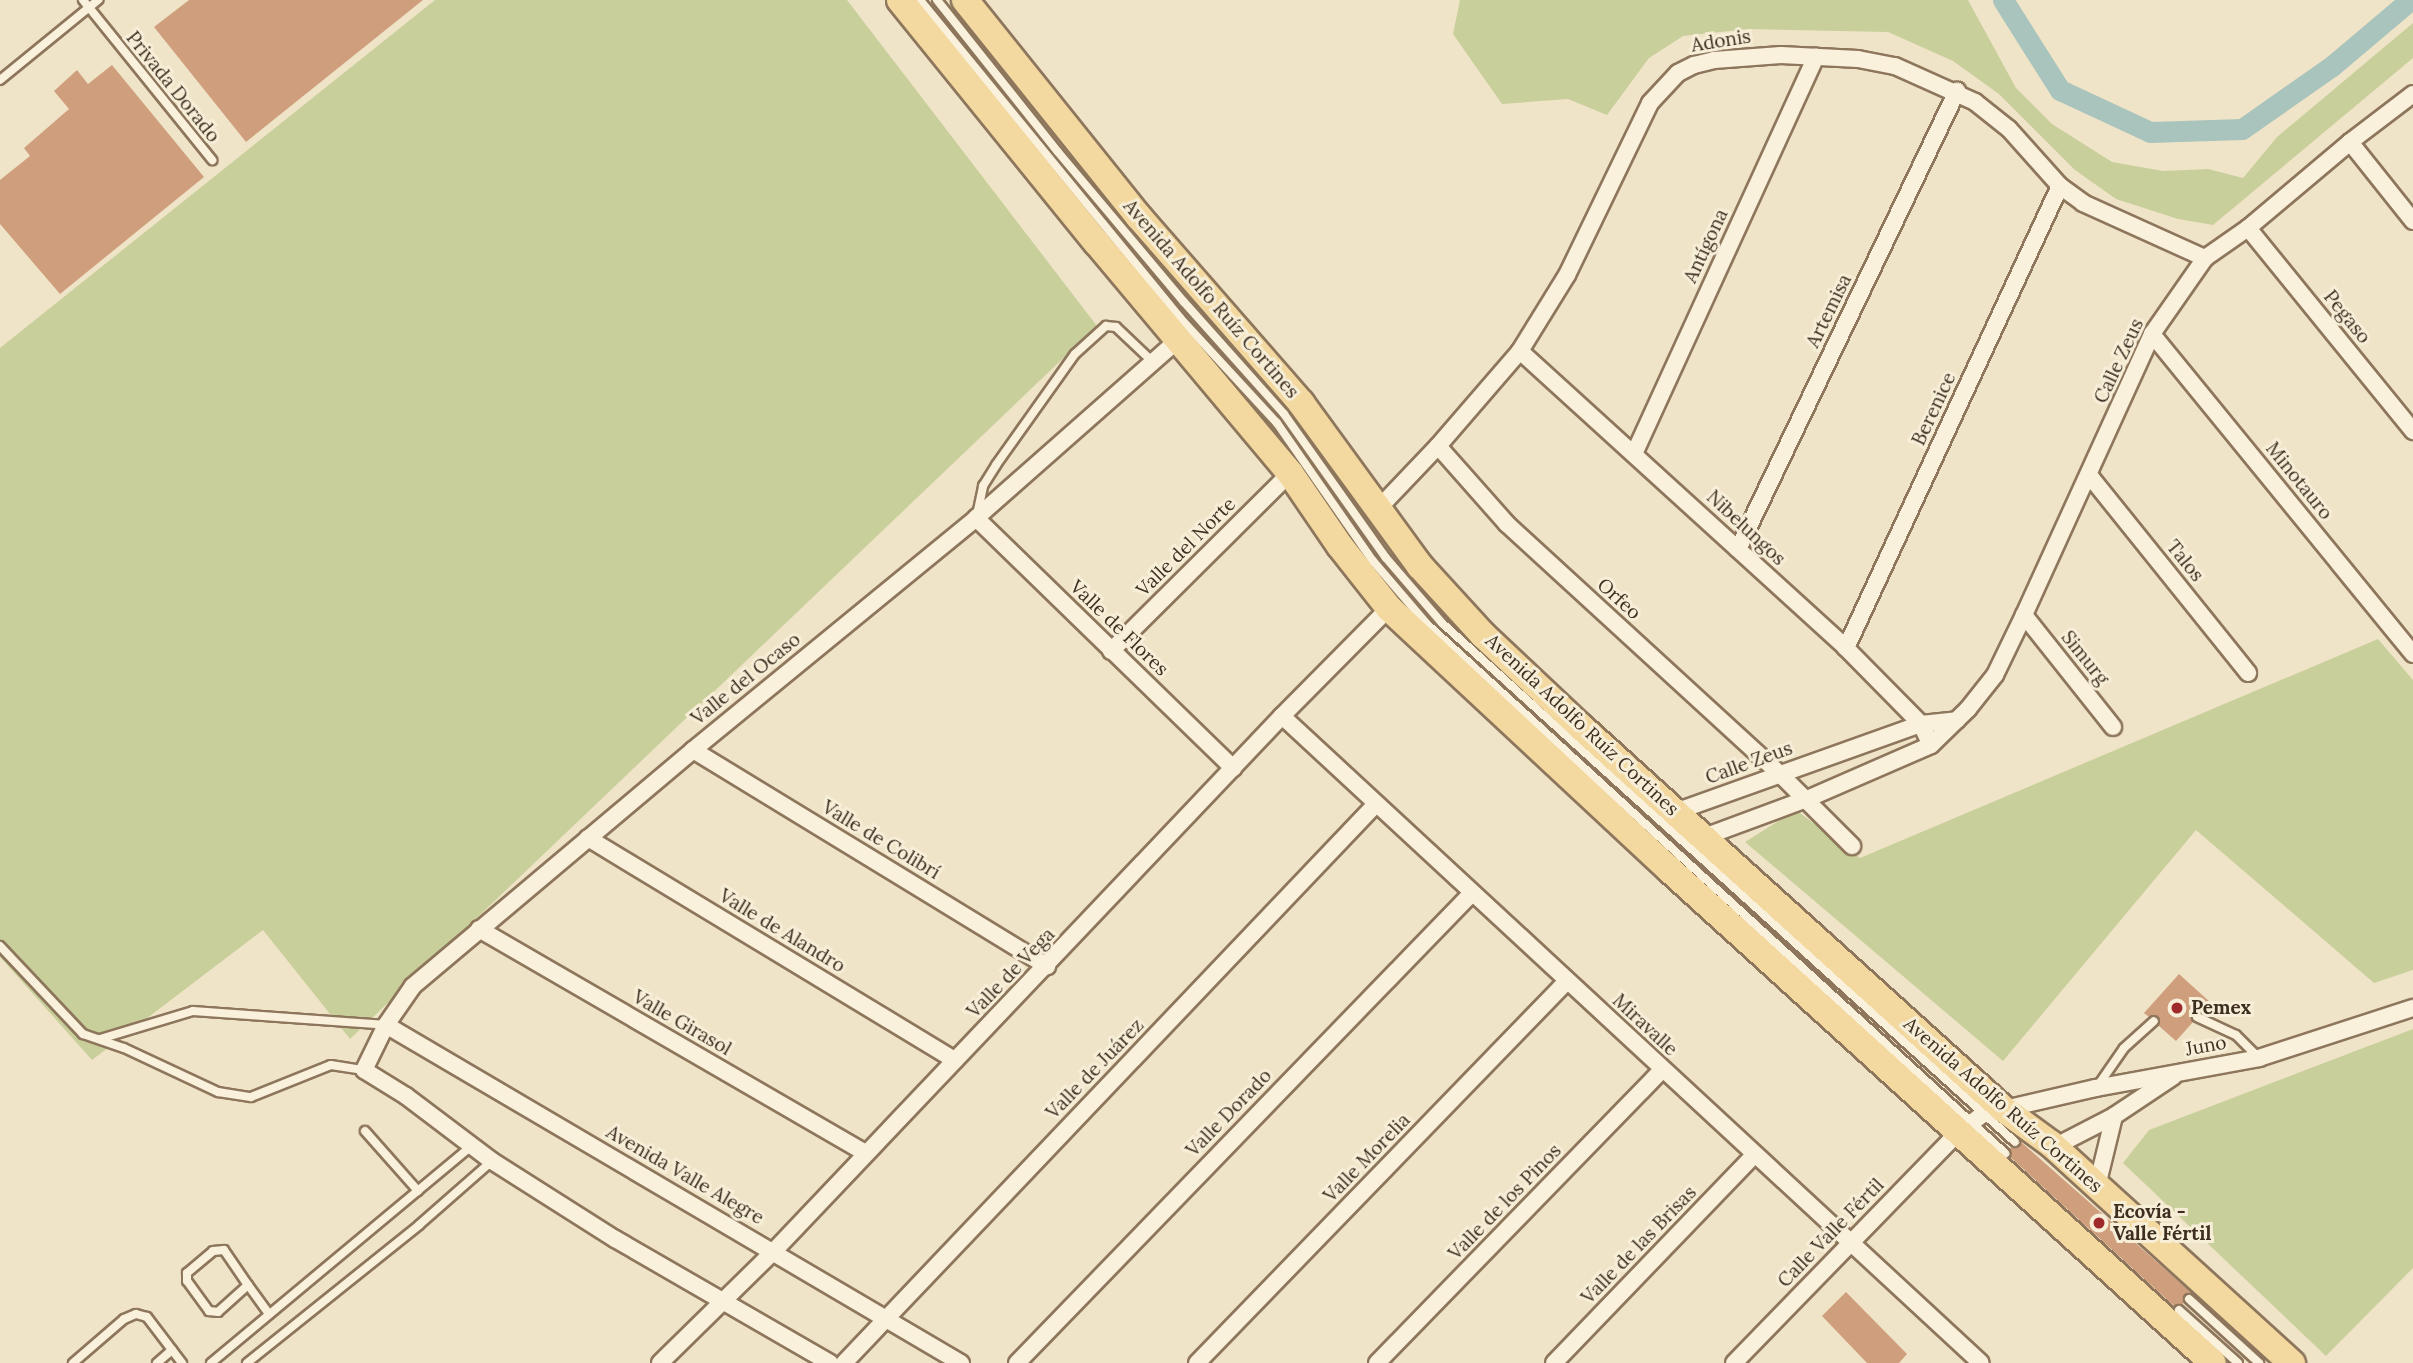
<!DOCTYPE html>
<meta charset="utf-8">
<style>
body{margin:0}
#map{position:relative;width:2413px;height:1363px;overflow:hidden;background:#f0e4c8;font-family:Lora,serif}
div>[style]{position:absolute}
[style*='--x']{left:calc(var(--x)*1px);top:calc(var(--y)*1px);width:calc(var(--w)*1px);rotate:calc(var(--a)*1deg)}
.green>*{inset:0;background:#c9cf9b}
.canal>*{height:21px;margin:-10.5px;padding:0 10.5px;transform-origin:10.5px;border-radius:10.5px;background:#a9c4bc}
.building>*{inset:0;background:#cf9f7d}
.roads{filter:drop-shadow(2px 0 #8d765c) drop-shadow(-2px 0 #8d765c) drop-shadow(0 2px #8d765c) drop-shadow(0 -2px #8d765c)}
.lane>*{height:8px;margin:-4px;padding:0 4px;transform-origin:4px;border-radius:4px;background:#faf1dc}
.street>*{height:16px;margin:-8px;padding:0 8px;transform-origin:8px;border-radius:8px;background:#faf1dc}
.primary>*{height:26px;margin:-13px;padding:0 13px;transform-origin:13px;border-radius:13px;background:#f3d9a0}
.dots>*{width:19px;height:19px;translate:-50% -50%;box-sizing:border-box;border:4px solid #f7eed8;border-radius:50%}
span{translate:-50% -50%;white-space:nowrap;text-align:center;line-height:1.15;-webkit-text-stroke:6px #f7eed8;paint-order:stroke}
.street-label{font-size:19px;color:#3d2e20}
.poi-label{font-size:19px;color:#3d2e20;font-weight:700}
.left{translate:0 -50%;text-align:left}
</style>
<div id="map">
<div class="green">
<i style="clip-path:polygon(435px 0,847px 0,1097px 326px,350px 1039px,263px 930px,92px 1060px,0 957px,0 348px)"></i>
<i style="clip-path:polygon(1460px 0,1968px 0,2016px 88px,2052px 124px,2112px 162px,2163px 171px,2208px 169px,2243px 178px,2277px 137px,2413px 23px,2413px 58px,2213px 225px,2178px 219px,2116px 199px,2075px 170px,1999px 94px,1953px 61px,1888px 32px,1748px 29px,1683px 36px,1649px 58px,1607px 115px,1568px 99px,1502px 104px,1453px 34px)"></i>
<i style="clip-path:polygon(2378px 639px,2413px 680px,2413px 970px,2374px 983px,2196px 830px,2003px 1061px,1745px 842px,1796px 810px,1860px 858px)"></i>
<i style="clip-path:polygon(2413px 1029px,2413px 1268px,2326px 1356px,2123px 1163px,2149px 1130px)"></i>
</div>
<div class="canal">
<i style="--x:2003;--y:0;--w:107;--a:57.7"></i>
<i style="--x:2060;--y:90;--w:99;--a:25"></i>
<i style="--x:2150;--y:132;--w:92;--a:-1.9"></i>
<i style="--x:2242;--y:129;--w:110;--a:-35"></i>
<i style="--x:2332;--y:66;--w:102;--a:-40.2"></i>
</div>
<div class="building">
<i style="clip-path:polygon(189px 0,423px 0,246px 142px,154px 27px)"></i>
<i style="clip-path:polygon(112px 65px,204px 177px,60px 294px,0 224px,0 180px,30px 156px,24px 148px,69px 109px,54px 91px,77px 70px,88px 84px)"></i>
<i style="clip-path:polygon(2179px 974px,2210px 1002px,2202px 1012px,2193px 1012px,2193px 1022px,2176px 1041px,2159px 1026px,2158px 1016px,2149px 1017px,2144px 1013px)"></i>
<i style="clip-path:polygon(2021px 1142px,2192px 1293px,2184px 1295px,2183px 1305px,2174px 1306px,2010px 1157px,2009px 1148px,2018px 1148px)"></i>
<i style="clip-path:polygon(1846px 1292px,1907px 1354px,1899px 1363px,1867px 1363px,1822px 1316px)"></i>
</div>
<div class="roads">
<div class="lane">
<i style="--x:83;--y:0;--w:206;--a:51.1"></i>
<i style="--x:920;--y:0;--w:411;--a:50.7"></i>
<i style="--x:1180;--y:318;--w:143;--a:47.3"></i>
<i style="--x:1277;--y:423;--w:168;--a:55.2"></i>
<i style="--x:1373;--y:561;--w:83;--a:49.4"></i>
<i style="--x:1427;--y:624;--w:784;--a:42.47"></i>
<i style="--x:937;--y:0;--w:194;--a:51.5"></i>
<i style="--x:1058;--y:152;--w:196;--a:50"></i>
<i style="--x:1184;--y:302;--w:150;--a:48.2"></i>
<i style="--x:1284;--y:414;--w:176;--a:54.7"></i>
<i style="--x:1386;--y:558;--w:86;--a:49.3"></i>
<i style="--x:1442;--y:623;--w:773;--a:42.17"></i>
<i style="--x:0;--y:80;--w:127;--a:-39.2"></i>
<i style="--x:977;--y:515;--w:30;--a:-78"></i>
<i style="--x:983;--y:486;--w:25;--a:-58"></i>
<i style="--x:996;--y:465;--w:136;--a:-54.6"></i>
<i style="--x:1075;--y:354;--w:42;--a:-42.1"></i>
<i style="--x:1106;--y:326;--w:10;--a:6"></i>
<i style="--x:1116;--y:327;--w:51;--a:43.4"></i>
<i style="--x:0;--y:946;--w:121;--a:46.7"></i>
<i style="--x:83;--y:1034;--w:43;--a:18.9"></i>
<i style="--x:124;--y:1048;--w:104;--a:25.1"></i>
<i style="--x:218;--y:1092;--w:33;--a:9"></i>
<i style="--x:251;--y:1097;--w:86;--a:-21.8"></i>
<i style="--x:331;--y:1065;--w:33;--a:9"></i>
<i style="--x:2197;--y:1017;--w:43;--a:24.8"></i>
<i style="--x:2236;--y:1035;--w:33;--a:45"></i>
<i style="--x:100;--y:1039;--w:97;--a:-16.8"></i>
<i style="--x:193;--y:1011;--w:194;--a:4.1"></i>
<i style="--x:2097;--y:1087;--w:47;--a:-55.3"></i>
<i style="--x:2124;--y:1048;--w:40;--a:-42"></i>
<i style="--x:365;--y:1131;--w:80;--a:48.5"></i>
<i style="--x:248;--y:1285;--w:40;--a:138"></i>
<i style="--x:218;--y:1312;--w:9;--a:-174"></i>
<i style="--x:209;--y:1311;--w:37;--a:-126"></i>
<i style="--x:187;--y:1281;--w:8;--a:-90"></i>
<i style="--x:187;--y:1273;--w:34;--a:-40"></i>
<i style="--x:213;--y:1251;--w:11;--a:-5"></i>
<i style="--x:224;--y:1250;--w:42;--a:55.6"></i>
<i style="--x:248;--y:1285;--w:36;--a:54"></i>
<i style="--x:2189;--y:1299;--w:95;--a:42.4"></i>
<i style="--x:2179;--y:1310;--w:79;--a:41.9"></i>
<i style="--x:73;--y:1363;--w:67;--a:-40.8"></i>
<i style="--x:124;--y:1319;--w:13;--a:-23"></i>
<i style="--x:136;--y:1314;--w:11;--a:15"></i>
<i style="--x:147;--y:1317;--w:58;--a:52.7"></i>
<i style="--x:157;--y:1363;--w:20;--a:-41"></i>
<i style="--x:211;--y:1363;--w:339;--a:-39.8"></i>
<i style="--x:247;--y:1363;--w:221;--a:-38.7"></i>
<i style="--x:419;--y:1225;--w:97;--a:-41.2"></i>
</div>
<div class="street">
<i style="--x:2350;--y:142;--w:101;--a:51.4"></i>
<i style="--x:2248;--y:228;--w:262;--a:50.9"></i>
<i style="--x:2152;--y:334;--w:413;--a:50.8"></i>
<i style="--x:1520;--y:351;--w:441;--a:42.3"></i>
<i style="--x:1846;--y:648;--w:107;--a:45.4"></i>
<i style="--x:1921;--y:724;--w:23;--a:65"></i>
<i style="--x:1438;--y:446;--w:104;--a:48.5"></i>
<i style="--x:1507;--y:524;--w:370;--a:42.5"></i>
<i style="--x:1780;--y:774;--w:102;--a:45"></i>
<i style="--x:1634;--y:454;--w:437;--a:-65.4"></i>
<i style="--x:2089;--y:475;--w:254;--a:51.2"></i>
<i style="--x:1377;--y:510;--w:88;--a:-46.4"></i>
<i style="--x:1438;--y:446;--w:125;--a:-49.2"></i>
<i style="--x:1520;--y:351;--w:89;--a:-58.3"></i>
<i style="--x:1567;--y:275;--w:191;--a:-64.2"></i>
<i style="--x:1650;--y:103;--w:41;--a:-47"></i>
<i style="--x:1678;--y:73;--w:18;--a:-27"></i>
<i style="--x:1694;--y:65;--w:21;--a:-14"></i>
<i style="--x:1714;--y:60;--w:67;--a:-4.3"></i>
<i style="--x:1781;--y:55;--w:77;--a:3"></i>
<i style="--x:1858;--y:59;--w:38;--a:11"></i>
<i style="--x:1895;--y:66;--w:88;--a:24.2"></i>
<i style="--x:1975;--y:102;--w:43;--a:38.5"></i>
<i style="--x:2009;--y:129;--w:76;--a:48.2"></i>
<i style="--x:2060;--y:186;--w:29;--a:36"></i>
<i style="--x:2083;--y:203;--w:134;--a:24.3"></i>
<i style="--x:976;--y:518;--w:359;--a:44.2"></i>
<i style="--x:1738;--y:549;--w:508;--a:-64.44"></i>
<i style="--x:2024;--y:615;--w:143;--a:51.5"></i>
<i style="--x:1846;--y:648;--w:509;--a:-65.15"></i>
<i style="--x:1111;--y:651;--w:252;--a:-44.8"></i>
<i style="--x:1282;--y:716;--w:952;--a:42.79"></i>
<i style="--x:693;--y:750;--w:415;--a:31.4"></i>
<i style="--x:1675;--y:812;--w:261;--a:-19.7"></i>
<i style="--x:1921;--y:724;--w:36;--a:-6"></i>
<i style="--x:1704;--y:837;--w:110;--a:-20.3"></i>
<i style="--x:1807;--y:799;--w:135;--a:-23.5"></i>
<i style="--x:1931;--y:745;--w:52;--a:-44.2"></i>
<i style="--x:1968;--y:709;--w:43;--a:-51.5"></i>
<i style="--x:1995;--y:675;--w:67;--a:-64.2"></i>
<i style="--x:2024;--y:615;--w:309;--a:-65.5"></i>
<i style="--x:2152;--y:334;--w:93;--a:-55.1"></i>
<i style="--x:2205;--y:258;--w:52;--a:-34.9"></i>
<i style="--x:2248;--y:228;--w:133;--a:-40.1"></i>
<i style="--x:2350;--y:142;--w:79;--a:-37.3"></i>
<i style="--x:588;--y:838;--w:429;--a:31.2"></i>
<i style="--x:479;--y:929;--w:446;--a:30.1"></i>
<i style="--x:386;--y:1025;--w:667;--a:30.45"></i>
<i style="--x:2054;--y:1147;--w:68;--a:-27.3"></i>
<i style="--x:2114;--y:1116;--w:72;--a:-33.7"></i>
<i style="--x:2097;--y:1186;--w:72;--a:-76.3"></i>
<i style="--x:660;--y:1363;--w:160;--a:-44.5"></i>
<i style="--x:774;--y:1251;--w:738;--a:-46.48"></i>
<i style="--x:1282;--y:716;--w:152;--a:-45.3"></i>
<i style="--x:830;--y:1363;--w:248;--a:-150"></i>
<i style="--x:615;--y:1239;--w:146;--a:-147.6"></i>
<i style="--x:492;--y:1161;--w:108;--a:-142.9"></i>
<i style="--x:406;--y:1096;--w:49;--a:-148.2"></i>
<i style="--x:364;--y:1070;--w:50;--a:-63.9"></i>
<i style="--x:386;--y:1025;--w:47;--a:-55.3"></i>
<i style="--x:413;--y:986;--w:366;--a:-40.1"></i>
<i style="--x:693;--y:750;--w:366;--a:-39.3"></i>
<i style="--x:976;--y:518;--w:271;--a:-41.4"></i>
<i style="--x:844;--y:1363;--w:772;--a:-46.42"></i>
<i style="--x:1017;--y:1363;--w:654;--a:-45.93"></i>
<i style="--x:1197;--y:1363;--w:532;--a:-45.91"></i>
<i style="--x:1377;--y:1363;--w:409;--a:-45.8"></i>
<i style="--x:1554;--y:1363;--w:289;--a:-46.1"></i>
<i style="--x:1734;--y:1363;--w:321;--a:-45.8"></i>
<i style="--x:1958;--y:1133;--w:31;--a:-37"></i>
<i style="--x:1983;--y:1114;--w:116;--a:-13"></i>
<i style="--x:2096;--y:1088;--w:166;--a:-10.4"></i>
<i style="--x:2259;--y:1058;--w:162;--a:-18"></i>
</div>
<div class="primary">
<i style="--x:900;--y:0;--w:313;--a:51"></i>
<i style="--x:1097;--y:243;--w:300;--a:50"></i>
<i style="--x:1290;--y:473;--w:88;--a:55.6"></i>
<i style="--x:1340;--y:546;--w:79;--a:51.7"></i>
<i style="--x:1389;--y:608;--w:384;--a:43"></i>
<i style="--x:1670;--y:870;--w:733;--a:42.24"></i>
<i style="--x:965;--y:0;--w:278;--a:51.3"></i>
<i style="--x:1139;--y:217;--w:247;--a:48.9"></i>
<i style="--x:1301;--y:403;--w:202;--a:53.9"></i>
<i style="--x:1420;--y:566;--w:93;--a:47.6"></i>
<i style="--x:1483;--y:635;--w:134;--a:43.2"></i>
<i style="--x:1581;--y:727;--w:568;--a:42.14"></i>
<i style="--x:2002;--y:1108;--w:61;--a:36.3"></i>
<i style="--x:2051;--y:1144;--w:326;--a:42.3"></i>
</div>
</div>
<div class="dots">
<i style="left:2177px;top:1008px;background:#9e2a2b"></i>
<i style="left:2099px;top:1223px;background:#9e2a2b"></i>
</div>
<div class="street-label">
<span style="left:1721px;top:41px;rotate:-9deg">Adonis</span>
<span style="left:173px;top:87px;rotate:51deg">Privada Dorado</span>
<span style="left:1706px;top:246px;rotate:-65deg">Antígona</span>
<span style="left:1211px;top:299px;rotate:49deg">Avenida Adolfo Ruíz Cortines</span>
<span style="left:1829px;top:311px;rotate:-64deg">Artemisa</span>
<span style="left:2347px;top:317px;rotate:51deg">Pegaso</span>
<span style="left:2119px;top:361px;rotate:-65deg">Calle Zeus</span>
<span style="left:1934px;top:409px;rotate:-65deg">Berenice</span>
<span style="left:2299px;top:481px;rotate:51deg">Minotauro</span>
<span style="left:1746px;top:528px;rotate:43deg">Nibelungos</span>
<span style="left:1186px;top:547px;rotate:-45deg">Valle del Norte</span>
<span style="left:2185px;top:561px;rotate:51deg">Talos</span>
<span style="left:1619px;top:599px;rotate:42deg">Orfeo</span>
<span style="left:1119px;top:628px;rotate:44deg">Valle de Flores</span>
<span style="left:2085px;top:658px;rotate:51deg">Simurg</span>
<span style="left:746px;top:679px;rotate:-39deg">Valle del Ocaso</span>
<span style="left:1582px;top:725px;rotate:43deg">Avenida Adolfo Ruíz Cortines</span>
<span style="left:1749px;top:763px;rotate:-20deg">Calle Zeus</span>
<span style="left:881px;top:840px;rotate:31deg">Valle de Colibrí</span>
<span style="left:782px;top:931px;rotate:31deg">Valle de Alandro</span>
<span style="left:1011px;top:973px;rotate:-46deg">Valle de Vega</span>
<span style="left:682px;top:1023px;rotate:30deg">Valle Girasol</span>
<span style="left:1645px;top:1025px;rotate:43deg">Miravalle</span>
<span style="left:2206px;top:1046px;rotate:-10deg">Juno</span>
<span style="left:1095px;top:1069px;rotate:-46deg">Valle de Juárez</span>
<span style="left:2003px;top:1105px;rotate:41deg">Avenida Adolfo Ruíz Cortines</span>
<span style="left:1229px;top:1113px;rotate:-46deg">Valle Dorado</span>
<span style="left:1367px;top:1158px;rotate:-46deg">Valle Morelia</span>
<span style="left:685px;top:1175px;rotate:30deg">Avenida Valle Alegre</span>
<span style="left:1505px;top:1202px;rotate:-46deg">Valle de los Pinos</span>
<span style="left:1831px;top:1233px;rotate:-46deg">Calle Valle Fértil</span>
<span style="left:1639px;top:1245px;rotate:-46deg">Valle de las Brisas</span>
</div>
<div class="poi-label">
<span class="left" style="left:2191px;top:1008px">Pemex</span>
<span class="left" style="left:2113px;top:1223px">Ecovía -<br>Valle Fértil</span>
</div>
</div>
